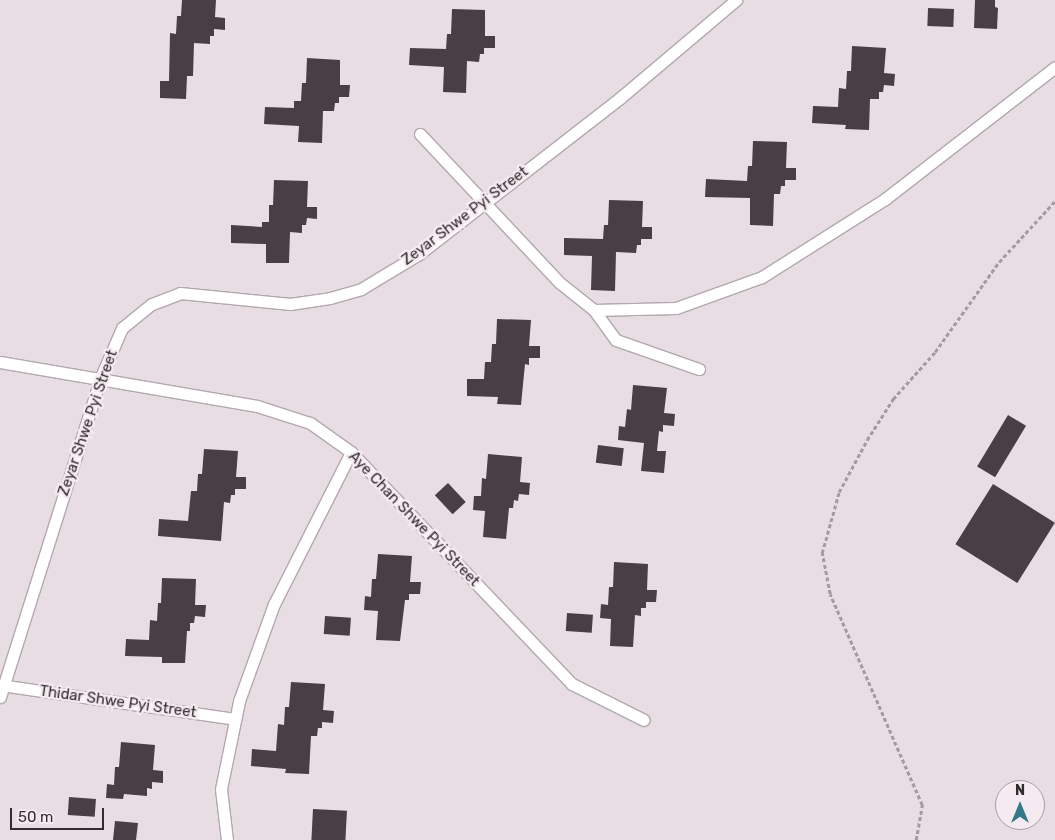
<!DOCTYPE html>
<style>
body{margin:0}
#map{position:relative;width:1055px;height:840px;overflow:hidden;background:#e8dde3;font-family:Rubik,sans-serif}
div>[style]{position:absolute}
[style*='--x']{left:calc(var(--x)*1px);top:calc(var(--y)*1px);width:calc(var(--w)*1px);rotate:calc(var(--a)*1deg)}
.building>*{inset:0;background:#473f43;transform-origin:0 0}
.path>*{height:2.5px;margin-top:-1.25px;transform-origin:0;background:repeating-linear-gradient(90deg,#a49ba0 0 4px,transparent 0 6.5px)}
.roads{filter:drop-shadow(1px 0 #b2a8ad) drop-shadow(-1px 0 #b2a8ad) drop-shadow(0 1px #b2a8ad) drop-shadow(0 -1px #b2a8ad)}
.minor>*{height:11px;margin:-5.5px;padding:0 5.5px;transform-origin:5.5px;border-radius:5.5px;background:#fff}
span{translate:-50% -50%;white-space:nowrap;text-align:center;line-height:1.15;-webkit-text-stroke:5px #f5eaf0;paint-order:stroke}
.street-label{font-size:15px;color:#312d2f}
.north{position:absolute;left:995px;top:780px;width:50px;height:50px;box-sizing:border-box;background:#f5eaf0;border:1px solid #a79ea3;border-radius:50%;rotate:0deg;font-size:14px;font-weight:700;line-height:20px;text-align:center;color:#312d2f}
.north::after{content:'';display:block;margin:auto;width:18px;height:22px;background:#347987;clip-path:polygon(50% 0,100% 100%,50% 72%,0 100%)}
.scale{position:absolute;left:10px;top:808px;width:94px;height:22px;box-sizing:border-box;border:2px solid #312d2f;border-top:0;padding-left:6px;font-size:15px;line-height:18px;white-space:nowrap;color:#312d2f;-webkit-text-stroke:4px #f5eaf0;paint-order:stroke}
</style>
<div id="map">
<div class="building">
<i style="clip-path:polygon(182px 0,216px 0,215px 17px,225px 18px,225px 30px,214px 29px,214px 36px,210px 36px,210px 44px,194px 43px,193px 76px,187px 76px,186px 99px,160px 98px,160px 81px,169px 81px,170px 33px,176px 34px,177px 16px,181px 16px)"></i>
<i style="clip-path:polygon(975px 0,995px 0,995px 7px,998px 8px,997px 29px,974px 28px)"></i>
<i style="left:928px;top:8px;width:26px;height:18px;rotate:2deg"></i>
<i style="clip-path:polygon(452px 9px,485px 10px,485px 36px,495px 36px,495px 48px,484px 48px,484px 54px,480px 54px,479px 62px,467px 61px,466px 93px,443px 92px,444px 67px,409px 65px,410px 48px,446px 49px,447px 34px,451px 34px)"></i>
<i style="clip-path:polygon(852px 46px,886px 48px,884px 73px,895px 74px,894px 86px,884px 85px,883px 92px,879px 92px,879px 99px,870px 99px,869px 130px,845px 129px,846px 125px,812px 123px,813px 106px,838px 107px,839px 88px,846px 89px,847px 71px,851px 71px)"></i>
<i style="clip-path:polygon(307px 58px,340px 60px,340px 85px,350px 85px,349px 97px,339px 97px,339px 103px,335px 103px,334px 111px,323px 111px,322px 143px,298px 142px,299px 126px,264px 124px,265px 107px,294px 108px,294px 101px,301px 101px,302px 83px,306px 83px)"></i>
<i style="clip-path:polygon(753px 141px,787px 142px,786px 168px,796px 168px,796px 180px,785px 180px,785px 186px,781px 186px,780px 194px,774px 194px,773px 226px,750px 225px,750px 198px,705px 197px,706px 179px,747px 181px,748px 166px,752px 166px)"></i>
<i style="clip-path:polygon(274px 180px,308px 181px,307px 207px,317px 207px,317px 219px,307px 218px,306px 225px,302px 225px,302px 233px,290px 232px,289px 263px,266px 263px,266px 244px,231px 243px,231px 225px,262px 227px,262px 222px,269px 222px,269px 205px,273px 205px)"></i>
<i style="clip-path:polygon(609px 200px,643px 201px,642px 227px,652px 227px,652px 239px,641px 239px,641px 245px,637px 245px,636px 253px,616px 252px,615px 291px,591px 290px,592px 256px,564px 255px,564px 238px,603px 239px,604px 225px,608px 225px)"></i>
<i style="clip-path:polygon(497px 319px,531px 320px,529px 346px,540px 346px,540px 358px,529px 358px,529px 365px,525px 364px,521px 405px,497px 404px,498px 397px,467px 396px,467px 379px,484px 379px,485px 362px,491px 362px,492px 344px,496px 344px)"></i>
<i style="clip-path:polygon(633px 385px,667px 388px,664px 413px,675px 414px,674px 426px,663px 425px,663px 432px,659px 431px,657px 451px,666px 451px,664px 473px,641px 471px,644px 443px,618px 440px,619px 426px,625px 427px,627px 409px,631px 410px)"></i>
<i style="left:1008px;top:415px;width:21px;height:60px;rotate:31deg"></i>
<i style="left:598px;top:445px;width:26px;height:18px;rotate:7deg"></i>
<i style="clip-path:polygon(204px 449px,238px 451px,236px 477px,246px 477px,246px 489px,235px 489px,235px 495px,231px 495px,230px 503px,224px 502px,221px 541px,158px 536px,159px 519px,188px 521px,191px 491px,197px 491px,198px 474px,202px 474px)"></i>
<i style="clip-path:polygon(488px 454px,522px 457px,520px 482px,530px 483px,529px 495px,519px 494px,518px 501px,514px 500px,513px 508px,509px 508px,506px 539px,483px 537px,485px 511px,473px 510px,474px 496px,481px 496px,482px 478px,486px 479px)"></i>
<i style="left:448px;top:483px;width:26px;height:18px;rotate:47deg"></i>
<i style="left:993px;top:484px;width:73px;height:71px;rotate:32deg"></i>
<i style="clip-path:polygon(378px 554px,412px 556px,410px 582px,421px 582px,420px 594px,409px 594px,409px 600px,405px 600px,400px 641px,376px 640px,378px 611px,364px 610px,365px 596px,371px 597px,372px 579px,376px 579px)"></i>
<i style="clip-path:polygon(614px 562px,648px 564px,647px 590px,657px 590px,656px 602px,646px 602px,646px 608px,641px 608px,641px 616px,635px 615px,633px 647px,610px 646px,611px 619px,600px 618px,601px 604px,608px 605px,609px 587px,613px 587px)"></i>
<i style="clip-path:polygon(162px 578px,196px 579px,195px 605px,206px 605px,205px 617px,195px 616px,194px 623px,190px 623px,190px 631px,187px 631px,185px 663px,162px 663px,162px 657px,125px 656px,126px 639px,149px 640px,150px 620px,157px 621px,158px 603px,161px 603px)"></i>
<i style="left:567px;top:613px;width:26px;height:18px;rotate:4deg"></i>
<i style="left:325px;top:616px;width:26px;height:18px;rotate:4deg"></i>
<i style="clip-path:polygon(291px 682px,325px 684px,323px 710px,334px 711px,333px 723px,322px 722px,322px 728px,318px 728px,317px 736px,311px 736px,309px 774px,285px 773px,286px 769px,251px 766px,252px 749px,276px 751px,278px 724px,284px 725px,285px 707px,289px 707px)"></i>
<i style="clip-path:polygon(121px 742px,155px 745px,153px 770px,163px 771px,163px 783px,152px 782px,152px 789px,147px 788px,147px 796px,124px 794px,123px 799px,106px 798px,107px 784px,114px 785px,115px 767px,119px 767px)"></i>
<i style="left:69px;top:797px;width:27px;height:18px;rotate:4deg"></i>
<i style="left:313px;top:809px;width:34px;height:31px;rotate:3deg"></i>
<i style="clip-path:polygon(115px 821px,138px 823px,136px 840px,113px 840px)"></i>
</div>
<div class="path">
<i style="--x:916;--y:840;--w:36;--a:-80"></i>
<i style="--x:922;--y:805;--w:230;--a:-113.6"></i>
<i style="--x:830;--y:594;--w:42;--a:-101"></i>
<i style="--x:822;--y:553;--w:63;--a:-74.4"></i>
<i style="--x:839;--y:492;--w:59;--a:-61.7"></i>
<i style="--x:867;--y:440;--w:49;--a:-57.6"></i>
<i style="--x:893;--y:399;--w:63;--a:-48.2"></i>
<i style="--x:935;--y:352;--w:110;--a:-54.6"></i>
<i style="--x:999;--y:262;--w:83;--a:-47.4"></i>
</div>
<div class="roads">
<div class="minor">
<i style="--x:420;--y:134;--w:204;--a:46.8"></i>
<i style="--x:560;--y:283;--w:43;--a:38.5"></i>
<i style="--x:594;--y:310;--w:82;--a:-1.4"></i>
<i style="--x:676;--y:308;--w:91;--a:-19.8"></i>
<i style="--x:762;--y:277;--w:146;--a:-32.4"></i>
<i style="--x:885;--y:199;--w:215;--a:-37.8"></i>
<i style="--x:594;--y:310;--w:37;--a:54"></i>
<i style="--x:616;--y:340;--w:88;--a:19.3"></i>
<i style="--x:0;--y:362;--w:261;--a:9.7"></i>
<i style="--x:257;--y:406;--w:56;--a:17.8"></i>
<i style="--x:310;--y:423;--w:50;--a:35.3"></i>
<i style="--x:351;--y:452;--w:320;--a:46.4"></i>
<i style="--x:572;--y:684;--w:80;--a:26.6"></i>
<i style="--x:0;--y:685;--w:237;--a:8.2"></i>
<i style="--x:0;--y:697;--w:333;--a:-72.5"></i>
<i style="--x:100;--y:379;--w:56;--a:-66.7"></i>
<i style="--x:122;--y:328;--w:38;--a:-39"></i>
<i style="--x:152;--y:304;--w:30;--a:-21"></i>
<i style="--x:180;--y:293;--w:111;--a:5.7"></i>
<i style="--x:290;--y:304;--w:40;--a:-8.5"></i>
<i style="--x:330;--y:298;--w:32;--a:-16"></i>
<i style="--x:361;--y:289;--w:68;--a:-31.1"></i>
<i style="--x:419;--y:254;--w:254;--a:-37.8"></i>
<i style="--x:620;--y:98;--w:152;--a:-40.2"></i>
<i style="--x:227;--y:840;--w:51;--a:-96.7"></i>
<i style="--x:221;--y:789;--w:90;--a:-78.4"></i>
<i style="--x:239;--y:701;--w:103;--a:-70.2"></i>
<i style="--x:274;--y:604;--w:170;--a:-63.1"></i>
</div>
</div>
<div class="street-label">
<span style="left:465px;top:216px;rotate:-37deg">Zeyar Shwe Pyi Street</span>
<span style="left:88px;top:423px;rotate:-71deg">Zeyar Shwe Pyi Street</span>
<span style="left:414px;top:519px;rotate:46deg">Aye Chan Shwe Pyi Street</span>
<span style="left:118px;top:702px;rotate:8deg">Thidar Shwe Pyi Street</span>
</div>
<div class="north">N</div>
<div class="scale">50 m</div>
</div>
